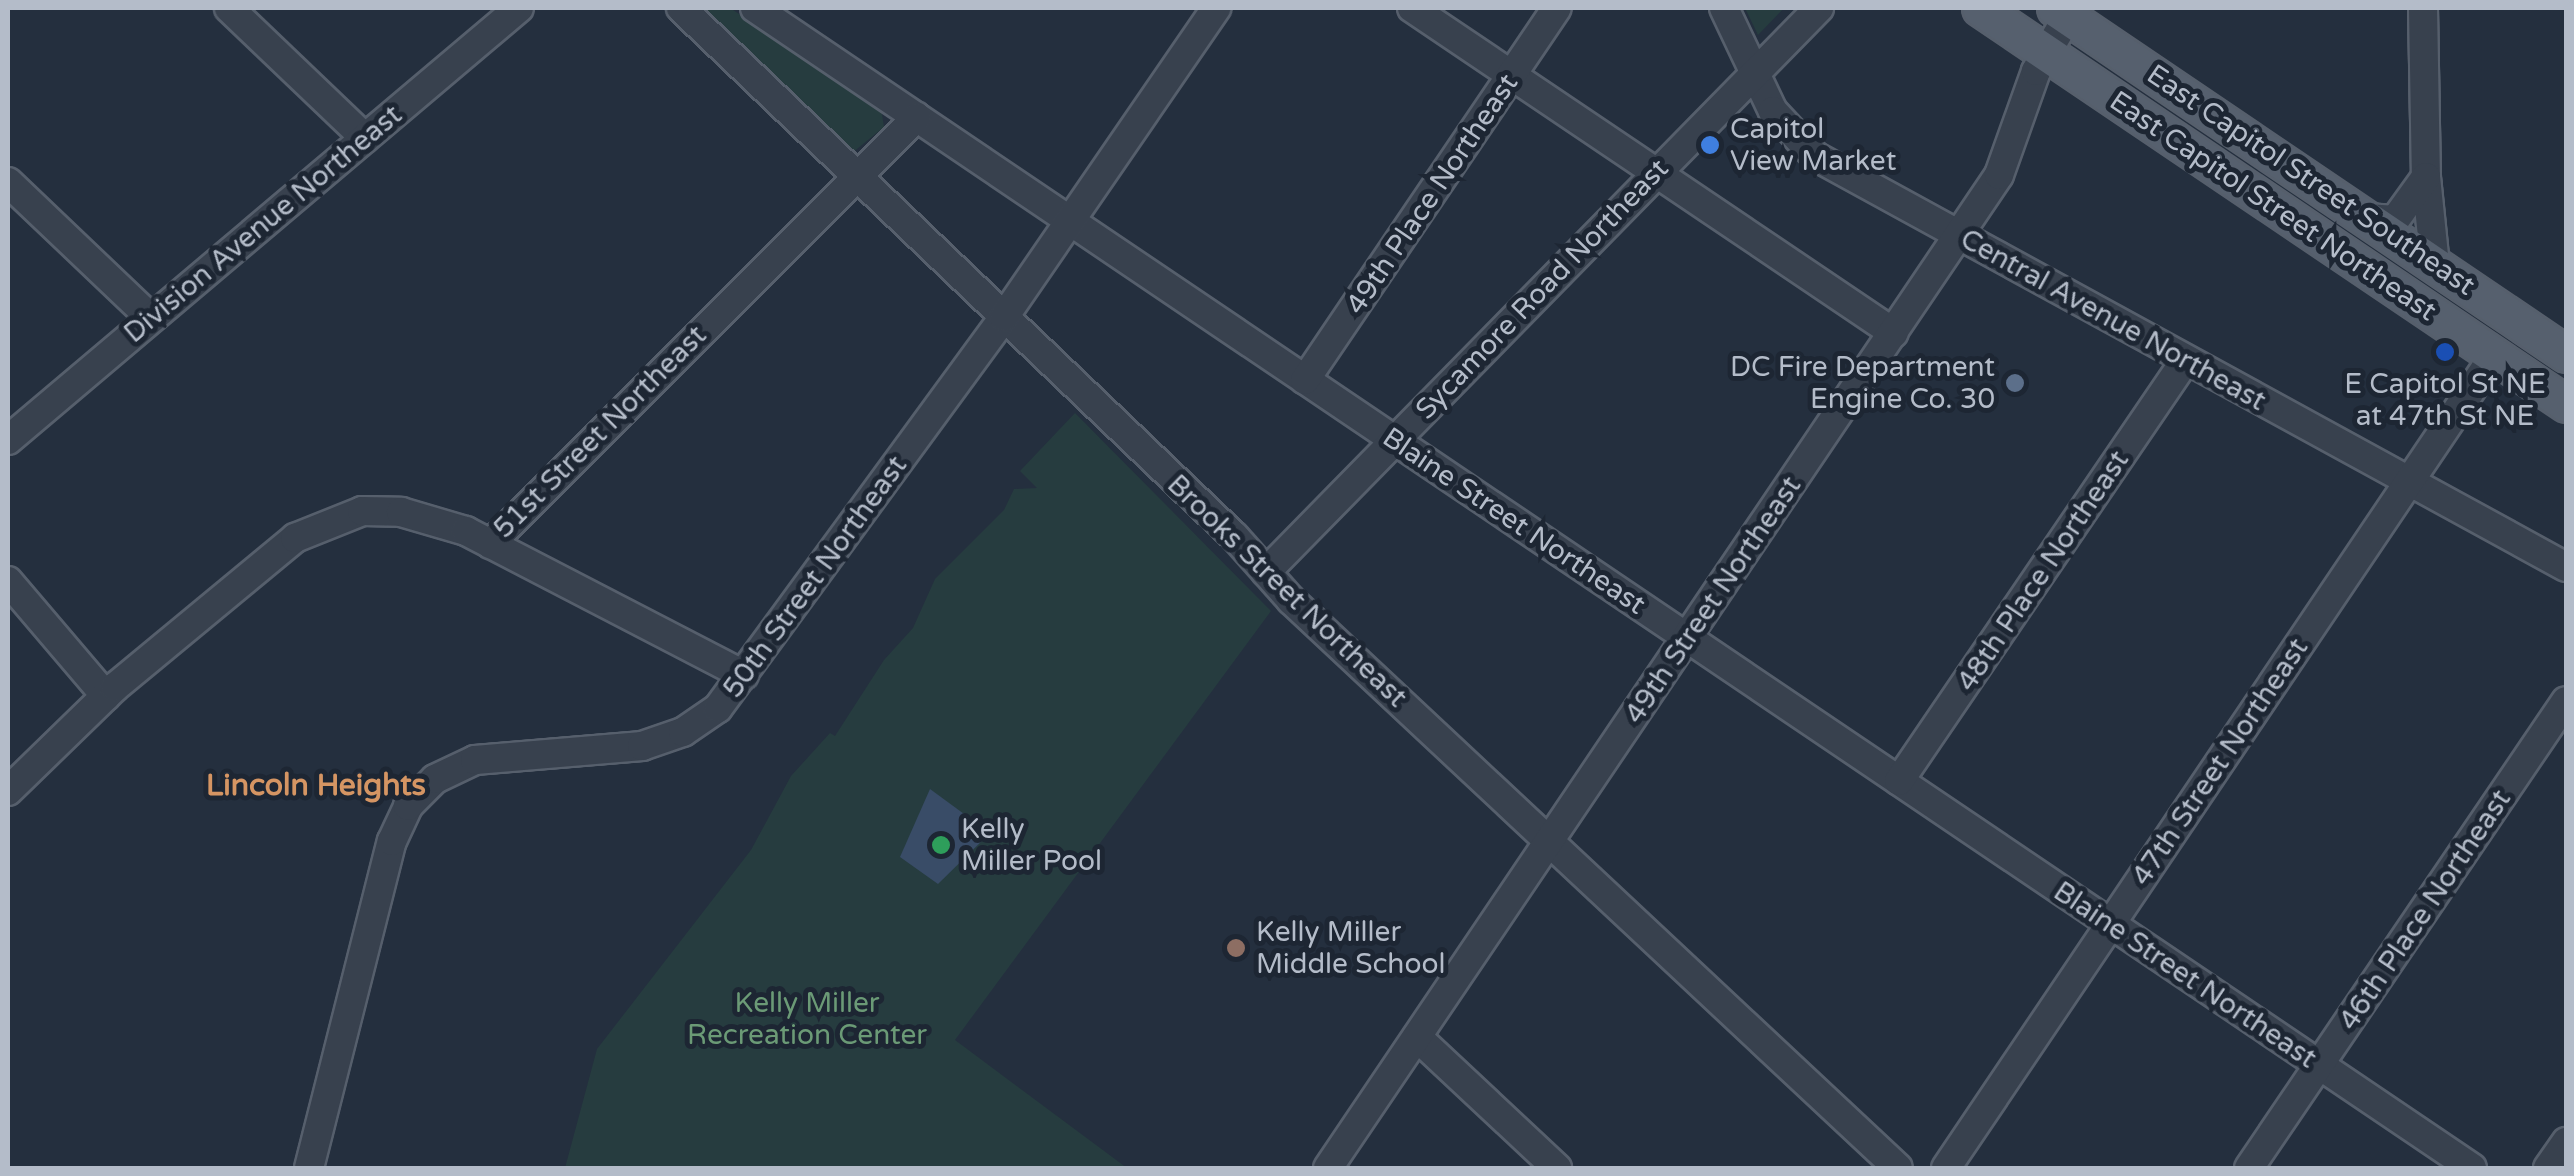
<!DOCTYPE html>
<style>
body{margin:0}
#map{position:relative;width:2574px;height:1176px;overflow:hidden;background:#242f3e;font-family:"Varela Round",sans-serif}
div>[style]{position:absolute}
[style*='--x']{left:calc(var(--x)*1px);top:calc(var(--y)*1px);width:calc(var(--w)*1px);rotate:calc(var(--a)*1deg)}
.green>*{inset:0;background:#263c3f}
.water>*{inset:0;background:#394c67}
.roads{filter:drop-shadow(2px 0 #565f6c) drop-shadow(-2px 0 #565f6c) drop-shadow(0 2px #565f6c) drop-shadow(0 -2px #565f6c)}
.minor>*{height:28px;margin:-14px;padding:0 14px;transform-origin:14px;border-radius:14px;background:#38414e}
.major>*{height:35px;margin:-17.5px;padding:0 17.5px;transform-origin:17.5px;border-radius:17.5px;background:#56606e}
.dots>*{width:28px;height:28px;translate:-50% -50%;box-sizing:border-box;border:5px solid #1d2633;border-radius:50%}
span{translate:-50% -50%;white-space:nowrap;text-align:center;line-height:1.15;-webkit-text-stroke:10px #1d2633;paint-order:stroke}
.poi-label{font-size:28px;color:#b4bcc9}
.left{translate:0 -50%;text-align:left}
.right{translate:-100% -50%;text-align:right}
.street-label{font-size:28px;color:#b4bcc9}
.park-label{font-size:28px;color:#6b9a76}
.neighbourhood-label{font-size:30px;color:#d59563;font-weight:700}
.frame{position:absolute;inset:0;border:10px solid #b4bcc9;pointer-events:none}
</style>
<div id="map">
<div class="green">
<i style="clip-path:polygon(697px 8px,730px 8px,881px 108px,884px 127px,852px 153px)"></i>
<i style="clip-path:polygon(1745px 8px,1784px 8px,1758px 35px)"></i>
<i style="clip-path:polygon(1075px 413px,1271px 611px,955px 1040px,1127px 1168px,565px 1168px,597px 1049px,751px 850px,791px 776px,830px 733px,835px 736px,884px 660px,913px 628px,935px 579px,1004px 510px,1014px 489px,1037px 488px,1020px 471px)"></i>
</div>
<div class="water">
<i style="clip-path:polygon(930px 789px,990px 833px,938px 884px,900px 857px)"></i>
</div>
<div class="roads">
<div class="minor">
<i style="--x:229;--y:8;--w:188;--a:43.7"></i>
<i style="--x:681;--y:8;--w:766;--a:43.68"></i>
<i style="--x:1235;--y:537;--w:84;--a:48.4"></i>
<i style="--x:1291;--y:600;--w:831;--a:43.1"></i>
<i style="--x:755;--y:8;--w:2072;--a:34.04"></i>
<i style="--x:1412;--y:8;--w:581;--a:33.99"></i>
<i style="--x:1724;--y:8;--w:114;--a:64.6"></i>
<i style="--x:1773;--y:111;--w:62;--a:47"></i>
<i style="--x:1815;--y:156;--w:856;--a:28.69"></i>
<i style="--x:2423;--y:8;--w:169;--a:89"></i>
<i style="--x:2426;--y:177;--w:88;--a:84.2"></i>
<i style="--x:8;--y:182;--w:197;--a:43.6"></i>
<i style="--x:2367;--y:218;--w:28;--a:4"></i>
<i style="--x:2395;--y:220;--w:53;--a:-54.2"></i>
<i style="--x:1305;--y:380;--w:449;--a:-55.9"></i>
<i style="--x:8;--y:440;--w:669;--a:-40.21"></i>
<i style="--x:490;--y:544;--w:604;--a:-45"></i>
<i style="--x:1266;--y:572;--w:790;--a:-45.56"></i>
<i style="--x:8;--y:581;--w:151;--a:49.6"></i>
<i style="--x:1899;--y:781;--w:508;--a:-55.75"></i>
<i style="--x:8;--y:791;--w:149;--a:-44.2"></i>
<i style="--x:115;--y:687;--w:234;--a:-39.6"></i>
<i style="--x:295;--y:538;--w:72;--a:-21.9"></i>
<i style="--x:362;--y:511;--w:39;--a:1"></i>
<i style="--x:401;--y:512;--w:68;--a:16.3"></i>
<i style="--x:466;--y:531;--w:313;--a:27.4"></i>
<i style="--x:1417;--y:1037;--w:192;--a:43.1"></i>
<i style="--x:309;--y:1168;--w:337;--a:-75.8"></i>
<i style="--x:392;--y:841;--w:38;--a:-65"></i>
<i style="--x:408;--y:806;--w:38;--a:-45"></i>
<i style="--x:435;--y:779;--w:44;--a:-25.4"></i>
<i style="--x:475;--y:760;--w:168;--a:-4.8"></i>
<i style="--x:642;--y:746;--w:43;--a:-18.9"></i>
<i style="--x:683;--y:732;--w:42;--a:-34.4"></i>
<i style="--x:718;--y:708;--w:484;--a:-53.8"></i>
<i style="--x:1004;--y:317;--w:375;--a:-55.5"></i>
<i style="--x:1328;--y:1168;--w:1198;--a:-55.95"></i>
<i style="--x:1999;--y:175;--w:110;--a:-70.4"></i>
<i style="--x:2036;--y:71;--w:64;--a:-59.8"></i>
<i style="--x:1946;--y:1168;--w:980;--a:-55.99"></i>
<i style="--x:2249;--y:1168;--w:564;--a:-55.83"></i>
<i style="--x:2548;--y:1168;--w:32;--a:-55"></i>
</div>
<div class="major">
<i style="--x:1980;--y:8;--w:707;--a:34.05"></i>
<i style="--x:2055;--y:8;--w:617;--a:34.1"></i>
</div>
</div>
<div class="dots">
<i style="left:1710px;top:145px;background:#3f7fe0"></i>
<i style="left:2445px;top:352px;background:#1a4fb4"></i>
<i style="left:2015px;top:383px;background:#5c6f8a"></i>
<i style="left:941px;top:845px;background:#2e9e5b"></i>
<i style="left:1236px;top:948px;background:#8d6e63"></i>
</div>
<div class="poi-label">
<span class="left" style="left:1730px;top:145px">Capitol<br>View Market</span>
<span class="right" style="left:1995px;top:383px">DC Fire Department<br>Engine Co. 30</span>
<span style="left:2445px;top:400px">E Capitol St NE<br>at 47th St NE</span>
<span class="left" style="left:961px;top:845px">Kelly<br>Miller Pool</span>
<span class="left" style="left:1256px;top:948px">Kelly Miller<br>Middle School</span>
</div>
<div class="street-label">
<span style="left:2311px;top:180px;rotate:34deg">East Capitol Street Southeast</span>
<span style="left:1432px;top:194px;rotate:-56deg">49th Place Northeast</span>
<span style="left:2273px;top:206px;rotate:34deg">East Capitol Street Northeast</span>
<span style="left:263px;top:224px;rotate:-40deg">Division Avenue Northeast</span>
<span style="left:1542px;top:289px;rotate:-46deg">Sycamore Road Northeast</span>
<span style="left:2113px;top:320px;rotate:29deg">Central Avenue Northeast</span>
<span style="left:600px;top:432px;rotate:-45deg">51st Street Northeast</span>
<span style="left:1514px;top:521px;rotate:34deg">Blaine Street Northeast</span>
<span style="left:2043px;top:571px;rotate:-56deg">48th Place Northeast</span>
<span style="left:815px;top:577px;rotate:-54deg">50th Street Northeast</span>
<span style="left:1287px;top:591px;rotate:44deg">Brooks Street Northeast</span>
<span style="left:1713px;top:600px;rotate:-56deg">49th Street Northeast</span>
<span style="left:2220px;top:762px;rotate:-56deg">47th Street Northeast</span>
<span style="left:2425px;top:910px;rotate:-56deg">46th Place Northeast</span>
<span style="left:2185px;top:975px;rotate:34deg">Blaine Street Northeast</span>
</div>
<div class="park-label">
<span style="left:807px;top:1019px">Kelly Miller<br>Recreation Center</span>
</div>
<div class="neighbourhood-label">
<span style="left:316px;top:786px">Lincoln Heights</span>
</div>
<div class="frame"></div>
</div>
